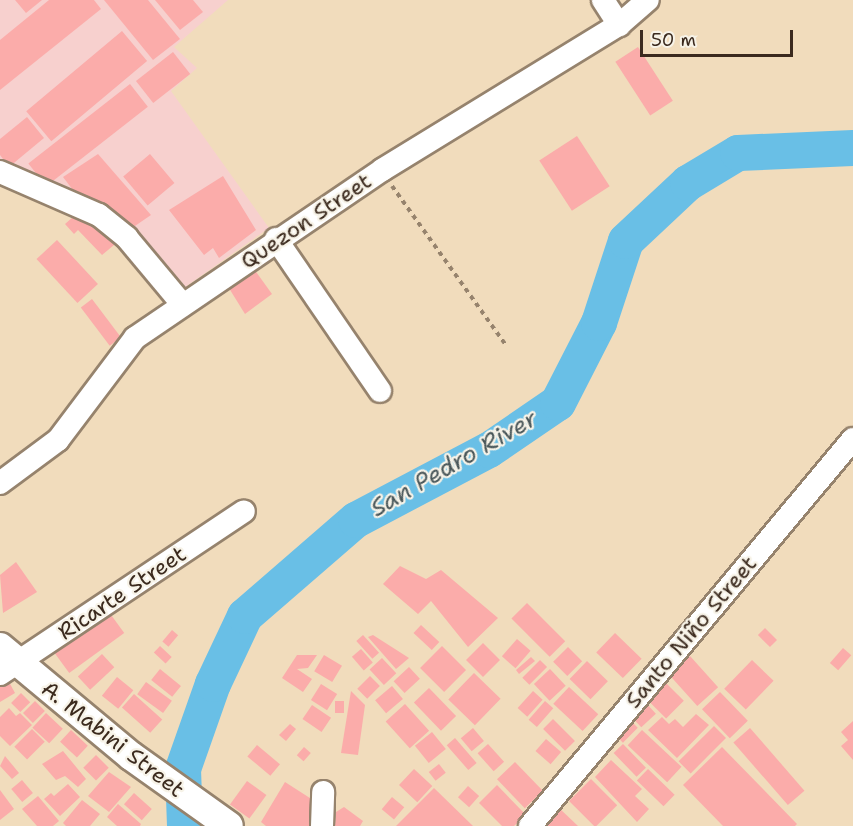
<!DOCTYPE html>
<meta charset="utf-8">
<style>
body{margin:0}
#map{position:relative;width:853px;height:826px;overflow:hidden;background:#f1dcbc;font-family:"Shantell Sans",sans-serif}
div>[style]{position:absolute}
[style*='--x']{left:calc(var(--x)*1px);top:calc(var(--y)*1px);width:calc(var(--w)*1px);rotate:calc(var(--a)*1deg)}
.built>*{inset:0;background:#f7d0ce}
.river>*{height:36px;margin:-18px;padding:0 18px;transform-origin:18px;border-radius:18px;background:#69bfe6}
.building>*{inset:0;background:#fbacaa;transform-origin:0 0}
.path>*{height:4px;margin-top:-2px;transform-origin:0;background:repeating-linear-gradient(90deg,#96836d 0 4.5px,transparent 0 9px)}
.roads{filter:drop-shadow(2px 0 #96836d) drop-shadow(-2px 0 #96836d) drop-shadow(0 2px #96836d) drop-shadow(0 -2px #96836d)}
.minor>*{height:22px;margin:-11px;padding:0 11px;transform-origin:11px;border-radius:11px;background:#fff}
.major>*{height:28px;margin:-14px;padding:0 14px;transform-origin:14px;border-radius:14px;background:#fff}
span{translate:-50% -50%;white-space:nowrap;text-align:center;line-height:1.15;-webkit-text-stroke:4.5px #f7f3e8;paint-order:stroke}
.street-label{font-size:22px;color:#3b2a1e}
.water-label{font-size:24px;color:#49575a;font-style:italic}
.scale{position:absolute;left:640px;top:30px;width:153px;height:27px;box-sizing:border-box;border:3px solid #3b2a1e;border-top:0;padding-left:8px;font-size:18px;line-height:21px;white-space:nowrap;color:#3b2a1e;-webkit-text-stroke:4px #f7f3e8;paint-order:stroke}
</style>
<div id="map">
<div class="built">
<i style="clip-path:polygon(0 0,228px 0,174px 47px,197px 68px,171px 91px,269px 228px,181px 290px,131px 236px,0 168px)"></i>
</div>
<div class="river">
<i style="--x:185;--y:826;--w:57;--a:-92"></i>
<i style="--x:183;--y:769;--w:90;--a:-70.6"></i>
<i style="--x:213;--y:684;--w:75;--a:-64.8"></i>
<i style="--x:245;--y:616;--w:147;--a:-40.9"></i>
<i style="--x:356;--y:520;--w:150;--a:-27.8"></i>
<i style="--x:489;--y:450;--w:83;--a:-34.3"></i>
<i style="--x:558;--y:403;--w:90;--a:-62.9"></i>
<i style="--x:599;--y:323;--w:86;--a:-71.8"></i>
<i style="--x:626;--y:241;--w:85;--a:-43.1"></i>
<i style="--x:688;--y:183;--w:58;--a:-31"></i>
<i style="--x:738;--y:153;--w:115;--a:-2.5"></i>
</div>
<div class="building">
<i style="clip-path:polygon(15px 0,42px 0,26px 13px)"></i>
<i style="clip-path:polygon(49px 0,94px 0,101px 9px,0 90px,0 40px)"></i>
<i style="clip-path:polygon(104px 0,148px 0,180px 39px,153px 60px)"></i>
<i style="clip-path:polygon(155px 0,193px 0,203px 12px,180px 30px)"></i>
<i style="left:122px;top:31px;width:39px;height:125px;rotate:50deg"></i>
<i style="left:638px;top:47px;width:64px;height:27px;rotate:57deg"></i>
<i style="left:173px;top:52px;width:28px;height:47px;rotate:52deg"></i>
<i style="left:130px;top:84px;width:29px;height:129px;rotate:52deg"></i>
<i style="clip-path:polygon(27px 117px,44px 138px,9px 167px,0 155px,0 139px)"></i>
<i style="left:577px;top:136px;width:60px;height:45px;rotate:57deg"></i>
<i style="clip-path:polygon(98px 154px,151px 215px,132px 228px,79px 198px,63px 177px)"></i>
<i style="left:150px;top:154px;width:38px;height:35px;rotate:50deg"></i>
<i style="clip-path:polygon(223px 176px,256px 230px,219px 258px,213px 248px,204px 255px,169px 210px)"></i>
<i style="clip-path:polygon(74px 206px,88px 223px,93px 219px,120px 240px,102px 255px,78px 230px,74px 234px,65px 224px,73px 217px,67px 211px)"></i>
<i style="left:57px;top:240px;width:60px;height:28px;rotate:47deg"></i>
<i style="clip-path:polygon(254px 269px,272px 294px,245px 314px,227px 285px)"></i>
<i style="left:92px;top:299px;width:48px;height:14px;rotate:53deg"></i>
<i style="clip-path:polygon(16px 562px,37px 592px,3px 613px,0 575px)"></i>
<i style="clip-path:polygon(400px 566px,426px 579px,441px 570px,498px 618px,468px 647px,431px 601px,418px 614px,383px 584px)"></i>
<i style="left:527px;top:603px;width:54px;height:22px;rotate:45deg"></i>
<i style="left:106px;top:608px;width:31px;height:68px;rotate:54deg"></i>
<i style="left:421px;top:625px;width:25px;height:11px;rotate:43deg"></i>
<i style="left:765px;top:628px;width:17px;height:10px;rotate:45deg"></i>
<i style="left:172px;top:630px;width:8px;height:15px;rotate:40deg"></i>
<i style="left:615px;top:633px;width:37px;height:27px;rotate:44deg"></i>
<i style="left:363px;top:635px;width:24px;height:9px;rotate:48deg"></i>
<i style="clip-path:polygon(373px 635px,409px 658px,396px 669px,368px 637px)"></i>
<i style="left:517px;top:639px;width:18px;height:23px;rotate:41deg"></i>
<i style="left:483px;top:643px;width:24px;height:24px;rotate:45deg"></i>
<i style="left:160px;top:646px;width:16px;height:9px;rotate:43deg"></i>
<i style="left:442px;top:646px;width:34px;height:31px;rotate:45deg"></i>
<i style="left:568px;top:647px;width:20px;height:21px;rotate:45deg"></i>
<i style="left:843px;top:648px;width:11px;height:20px;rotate:41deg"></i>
<i style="left:361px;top:649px;width:18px;height:12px;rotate:49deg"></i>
<i style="left:102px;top:654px;width:18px;height:33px;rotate:47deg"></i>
<i style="clip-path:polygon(297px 655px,317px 655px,308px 668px,297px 669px,312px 679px,303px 692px,282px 678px)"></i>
<i style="left:324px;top:655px;width:21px;height:19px;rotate:31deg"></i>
<i style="left:690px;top:656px;width:42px;height:28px;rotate:48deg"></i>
<i style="clip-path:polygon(531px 657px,535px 661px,519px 674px,516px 670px)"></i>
<i style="left:382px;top:658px;width:21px;height:17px;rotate:47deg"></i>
<i style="left:540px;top:660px;width:10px;height:25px;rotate:45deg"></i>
<i style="left:752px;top:660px;width:30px;height:40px;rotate:44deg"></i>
<i style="left:587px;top:661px;width:29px;height:25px;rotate:44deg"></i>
<i style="left:409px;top:667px;width:16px;height:21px;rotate:47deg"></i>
<i style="left:160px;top:669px;width:27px;height:14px;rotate:39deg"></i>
<i style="left:550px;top:669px;width:23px;height:22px;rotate:47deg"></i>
<i style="left:474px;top:673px;width:37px;height:37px;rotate:44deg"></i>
<i style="left:370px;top:676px;width:14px;height:18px;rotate:45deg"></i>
<i style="left:117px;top:677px;width:21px;height:24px;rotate:39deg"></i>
<i style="left:664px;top:681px;width:28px;height:25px;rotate:45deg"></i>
<i style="clip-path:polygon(9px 682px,15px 693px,0 702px,0 687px)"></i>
<i style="left:146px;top:682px;width:32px;height:15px;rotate:36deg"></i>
<i style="left:321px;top:684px;width:19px;height:19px;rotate:32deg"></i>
<i style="left:392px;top:686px;width:17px;height:22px;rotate:50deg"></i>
<i style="left:569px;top:687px;width:40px;height:23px;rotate:43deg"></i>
<i style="left:429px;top:688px;width:39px;height:21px;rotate:46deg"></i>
<i style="clip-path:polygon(351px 691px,365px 705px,358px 755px,341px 753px)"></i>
<i style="left:533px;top:691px;width:13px;height:23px;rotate:42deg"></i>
<i style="left:720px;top:692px;width:40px;height:25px;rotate:46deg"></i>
<i style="left:21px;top:693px;width:13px;height:14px;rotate:45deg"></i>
<i style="left:134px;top:694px;width:38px;height:18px;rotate:42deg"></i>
<i style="left:35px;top:701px;width:14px;height:17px;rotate:45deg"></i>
<i style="left:335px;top:701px;width:9px;height:12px"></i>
<i style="left:545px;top:701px;width:11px;height:25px;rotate:41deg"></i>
<i style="left:645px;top:702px;width:16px;height:20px;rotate:47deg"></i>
<i style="left:405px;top:704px;width:36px;height:26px;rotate:48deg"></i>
<i style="left:312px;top:705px;width:23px;height:17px;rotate:34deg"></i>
<i style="clip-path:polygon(9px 708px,16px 716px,20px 713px,32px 725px,10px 746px,0 736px,0 717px)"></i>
<i style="left:46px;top:713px;width:23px;height:20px;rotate:43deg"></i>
<i style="clip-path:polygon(696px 714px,709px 725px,677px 758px,648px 730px,662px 717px,669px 724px,675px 719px,683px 727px)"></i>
<i style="left:553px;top:719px;width:31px;height:14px;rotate:45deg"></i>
<i style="left:630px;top:720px;width:11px;height:21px;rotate:45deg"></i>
<i style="clip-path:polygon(853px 721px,853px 760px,841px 746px,848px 740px,841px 732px)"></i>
<i style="clip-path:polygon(290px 724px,296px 729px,286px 741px,279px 735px)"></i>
<i style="left:714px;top:726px;width:17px;height:50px;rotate:45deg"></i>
<i style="left:473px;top:728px;width:17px;height:16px;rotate:50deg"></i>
<i style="left:750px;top:728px;width:83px;height:22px;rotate:49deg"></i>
<i style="left:32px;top:729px;width:18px;height:25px;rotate:45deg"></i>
<i style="left:71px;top:730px;width:23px;height:16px;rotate:43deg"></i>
<i style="left:642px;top:730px;width:54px;height:21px;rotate:43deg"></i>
<i style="left:432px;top:732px;width:22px;height:22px;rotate:51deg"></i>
<i style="left:455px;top:738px;width:33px;height:11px;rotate:49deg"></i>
<i style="left:546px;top:739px;width:20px;height:16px;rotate:41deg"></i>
<i style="left:488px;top:744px;width:24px;height:14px;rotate:48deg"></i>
<i style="left:623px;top:744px;width:33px;height:13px;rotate:46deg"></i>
<i style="left:257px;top:745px;width:30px;height:15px;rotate:40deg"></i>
<i style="left:304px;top:747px;width:9px;height:11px;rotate:41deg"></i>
<i style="clip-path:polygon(722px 747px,797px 824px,795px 826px,723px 826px,683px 785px)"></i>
<i style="clip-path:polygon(63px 751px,86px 779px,78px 787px,65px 776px,56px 780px,42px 764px)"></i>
<i style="left:96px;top:755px;width:18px;height:18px;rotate:45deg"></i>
<i style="clip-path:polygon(5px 756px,19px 773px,12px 779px,0 766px)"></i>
<i style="clip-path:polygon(611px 760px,642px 789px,635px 796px,649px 809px,637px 822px,595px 777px)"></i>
<i style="left:515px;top:762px;width:40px;height:25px;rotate:46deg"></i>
<i style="left:439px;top:764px;width:11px;height:13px;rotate:52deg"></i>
<i style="left:414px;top:769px;width:25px;height:22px;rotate:43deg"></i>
<i style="left:648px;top:769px;width:37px;height:16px;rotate:44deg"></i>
<i style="clip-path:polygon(109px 772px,131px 787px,109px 812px,88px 796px)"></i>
<i style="left:591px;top:779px;width:37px;height:31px;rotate:45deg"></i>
<i style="left:22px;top:780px;width:17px;height:14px;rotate:50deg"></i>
<i style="left:247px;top:781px;width:24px;height:29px;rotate:36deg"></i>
<i style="clip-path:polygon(285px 782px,313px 800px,313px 826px,266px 826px,261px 822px)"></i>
<i style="clip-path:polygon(68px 784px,80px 797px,60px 816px,44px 799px,51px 793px,54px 796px)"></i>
<i style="clip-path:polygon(497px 785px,526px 815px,514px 826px,502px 826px,479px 803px)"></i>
<i style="left:468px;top:786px;width:15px;height:15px;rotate:42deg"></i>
<i style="clip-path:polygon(434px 788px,473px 826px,396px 826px)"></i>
<i style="clip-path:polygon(0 790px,14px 809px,0 820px)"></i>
<i style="left:134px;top:793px;width:24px;height:15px;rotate:42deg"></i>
<i style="clip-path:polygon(38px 796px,59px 821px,53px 826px,37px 826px,22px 809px)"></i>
<i style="left:392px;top:797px;width:16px;height:16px;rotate:40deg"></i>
<i style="clip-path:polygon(82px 800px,100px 814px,90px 826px,66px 826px,63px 823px)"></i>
<i style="clip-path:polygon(118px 804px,141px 824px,140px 826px,117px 826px,107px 817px)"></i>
<i style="clip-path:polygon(344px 807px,363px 821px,360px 826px,335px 826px,336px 812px)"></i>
<i style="clip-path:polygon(558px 807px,578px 826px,539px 826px)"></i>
</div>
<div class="path">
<i style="--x:392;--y:186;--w:196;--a:54.4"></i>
</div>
<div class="roads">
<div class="minor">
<i style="--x:603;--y:0;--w:30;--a:57"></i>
<i style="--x:0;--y:172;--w:108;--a:23.5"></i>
<i style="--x:99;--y:215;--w:36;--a:39"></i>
<i style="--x:127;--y:238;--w:87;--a:50.1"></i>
<i style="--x:276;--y:239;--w:184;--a:55.6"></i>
<i style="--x:0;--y:483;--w:72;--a:-36.6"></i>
<i style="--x:58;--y:440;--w:128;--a:-53"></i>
<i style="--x:135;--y:338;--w:299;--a:-34.2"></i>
<i style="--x:382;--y:170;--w:278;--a:-31.5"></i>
<i style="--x:619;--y:25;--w:38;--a:-41"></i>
<i style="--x:0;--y:674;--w:293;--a:-33.7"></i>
<i style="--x:322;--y:826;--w:34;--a:-88"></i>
<i style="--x:530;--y:826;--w:504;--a:-50.15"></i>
</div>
<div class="major">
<i style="--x:0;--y:647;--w:170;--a:39.8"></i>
<i style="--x:131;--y:756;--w:120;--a:35.5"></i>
</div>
</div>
<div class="street-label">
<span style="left:306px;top:221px;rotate:-34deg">Quezon Street</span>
<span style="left:122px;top:593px;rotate:-34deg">Ricarte Street</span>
<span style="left:691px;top:632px;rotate:-50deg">Santo Niño Street</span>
<span style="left:113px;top:739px;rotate:38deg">A. Mabini Street</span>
</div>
<div class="water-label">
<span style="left:454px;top:464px;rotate:-30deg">San Pedro River</span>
</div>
<div class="scale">50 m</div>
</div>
